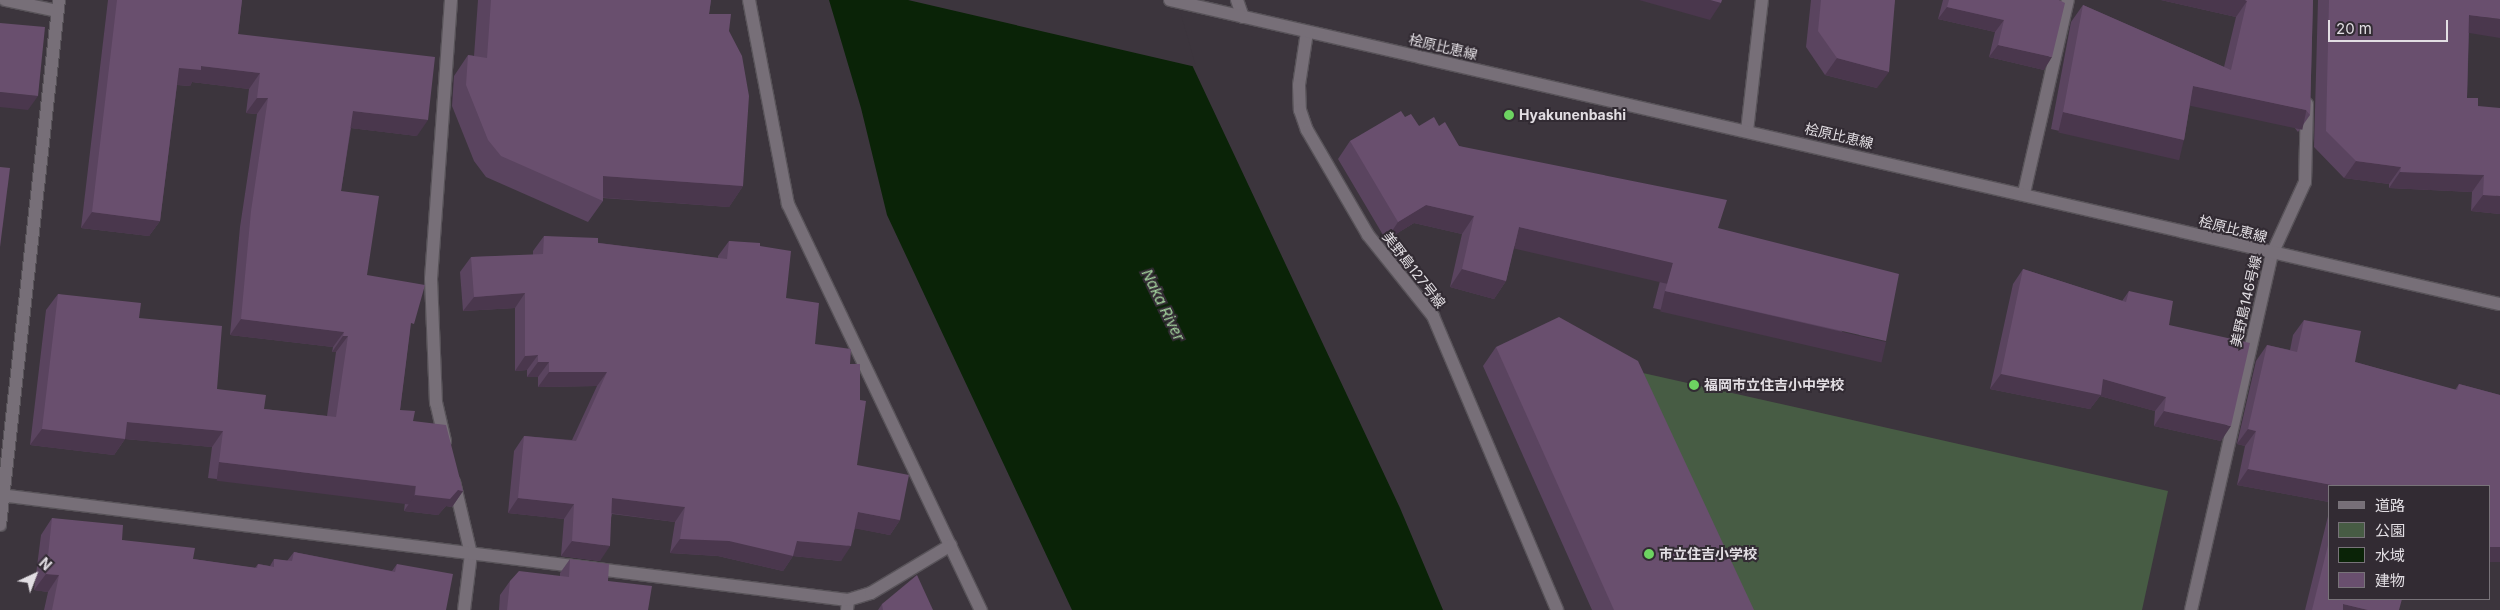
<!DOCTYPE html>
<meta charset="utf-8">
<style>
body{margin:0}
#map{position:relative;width:2500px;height:610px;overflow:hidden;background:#3c353d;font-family:Inter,"Noto Sans JP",sans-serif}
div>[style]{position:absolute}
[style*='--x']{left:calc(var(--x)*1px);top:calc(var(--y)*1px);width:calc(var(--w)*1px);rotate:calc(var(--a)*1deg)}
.green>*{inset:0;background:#475c44}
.water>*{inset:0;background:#0a2307}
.pier>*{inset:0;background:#3c353d}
.roads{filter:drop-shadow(1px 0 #585359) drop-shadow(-1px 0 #585359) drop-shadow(0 1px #585359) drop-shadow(0 -1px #585359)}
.minor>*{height:12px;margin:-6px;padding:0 6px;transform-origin:6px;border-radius:6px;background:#776f78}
.tertiary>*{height:12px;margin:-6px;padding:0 6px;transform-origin:6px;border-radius:6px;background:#776f78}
.secondary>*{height:12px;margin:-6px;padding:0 6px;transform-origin:6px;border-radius:6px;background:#776f78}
.wall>*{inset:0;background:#5a445f}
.shaded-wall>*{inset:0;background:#4a374d;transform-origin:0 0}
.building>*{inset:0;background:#694f6e}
.dots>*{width:14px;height:14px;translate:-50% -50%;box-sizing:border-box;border:2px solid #322b33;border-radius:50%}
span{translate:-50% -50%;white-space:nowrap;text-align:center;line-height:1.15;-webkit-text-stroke:4px #322b33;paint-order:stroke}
.street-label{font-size:14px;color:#e2dee3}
.poi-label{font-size:14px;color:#e2dee3;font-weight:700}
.left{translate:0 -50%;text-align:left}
.water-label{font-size:15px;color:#a4d39e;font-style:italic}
.legend{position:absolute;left:2328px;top:485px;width:162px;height:115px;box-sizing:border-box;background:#322b33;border:1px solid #787379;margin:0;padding:6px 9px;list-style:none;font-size:15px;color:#e2dee3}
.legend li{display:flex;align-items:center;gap:10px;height:25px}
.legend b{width:25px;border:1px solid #787379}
.north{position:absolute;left:10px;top:550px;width:50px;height:50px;-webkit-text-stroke:4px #322b33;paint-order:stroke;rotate:43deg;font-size:14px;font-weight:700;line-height:20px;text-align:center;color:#e2dee3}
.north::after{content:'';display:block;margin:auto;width:18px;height:22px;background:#e2dee3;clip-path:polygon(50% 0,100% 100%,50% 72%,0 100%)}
.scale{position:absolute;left:2328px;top:20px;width:120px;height:22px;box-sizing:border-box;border:2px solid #e2dee3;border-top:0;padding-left:6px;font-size:15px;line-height:18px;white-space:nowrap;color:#e2dee3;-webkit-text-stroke:4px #322b33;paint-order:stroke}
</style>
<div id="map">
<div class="green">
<i style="clip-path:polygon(1634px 371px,2168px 491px,2142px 610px,1746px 610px)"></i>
</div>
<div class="water">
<i style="clip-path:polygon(829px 0,1175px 0,1193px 67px,1400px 508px,1443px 610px,1072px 610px,887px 215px,861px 108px)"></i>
</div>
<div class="pier">
<i style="clip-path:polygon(908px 0,1177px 0,1196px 67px)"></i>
</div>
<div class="roads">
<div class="minor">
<i style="--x:5;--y:0;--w:53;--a:11.9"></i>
<i style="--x:749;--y:0;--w:208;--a:79.2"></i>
<i style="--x:788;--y:204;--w:450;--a:64.6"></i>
<i style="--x:1237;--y:0;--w:18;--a:71"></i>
<i style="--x:1307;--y:32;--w:54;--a:98.6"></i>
<i style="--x:1299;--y:85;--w:25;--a:88"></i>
<i style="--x:1300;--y:110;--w:21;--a:71"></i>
<i style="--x:1307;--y:130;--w:121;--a:59.8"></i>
<i style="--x:1368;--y:235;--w:104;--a:51.3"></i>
<i style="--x:1433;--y:316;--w:319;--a:67.1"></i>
<i style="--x:2024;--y:193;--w:198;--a:-77.2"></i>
<i style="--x:445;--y:441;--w:39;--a:-103"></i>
<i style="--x:436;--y:403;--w:124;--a:-92.3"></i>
<i style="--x:431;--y:279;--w:280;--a:-85.9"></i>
<i style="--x:454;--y:482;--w:74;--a:76.7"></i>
<i style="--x:471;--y:554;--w:56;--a:97.1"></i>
<i style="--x:0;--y:495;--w:854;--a:7.06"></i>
<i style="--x:0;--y:525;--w:528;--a:-83.59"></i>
<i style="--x:847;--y:610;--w:10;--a:-84"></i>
<i style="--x:848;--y:600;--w:24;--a:-17"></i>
<i style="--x:871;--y:593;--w:93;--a:-31"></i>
<i style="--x:2191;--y:610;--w:365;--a:-77.2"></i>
<i style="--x:2272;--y:254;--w:79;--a:-65.4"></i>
<i style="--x:2305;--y:182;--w:78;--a:-88.5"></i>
</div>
<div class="tertiary">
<i style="--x:1747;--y:131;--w:132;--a:-83.5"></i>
</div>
<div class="secondary">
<i style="--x:1170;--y:0;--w:1364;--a:12.88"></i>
</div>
</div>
<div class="wall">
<i style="clip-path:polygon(108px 0,242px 0,238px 34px,417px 136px,351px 128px,341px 191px,367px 275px,410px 329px,400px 410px,413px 421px,463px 491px,452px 507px,446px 506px,438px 515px,404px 511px,405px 502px,208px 478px,212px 447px,125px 439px,114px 455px,30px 445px,46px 310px,58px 294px,139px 318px,217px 389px,264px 409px,327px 416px,336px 352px,332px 352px,333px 347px,230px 335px,240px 227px,257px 114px,246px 113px,249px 89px,192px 82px,190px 86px,177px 85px,160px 221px,149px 236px,81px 228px)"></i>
<i style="clip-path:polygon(478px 0,711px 0,709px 14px,729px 31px,743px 186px,729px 207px,603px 198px,603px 201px,588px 222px,486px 177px,474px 161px,452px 106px,454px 76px,468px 55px,474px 56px)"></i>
<i style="clip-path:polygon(1811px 0,1895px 0,1877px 88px,1825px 75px,1806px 47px)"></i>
<i style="clip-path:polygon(1943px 0,2059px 0,2044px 70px,1989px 57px,1995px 32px,1938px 19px)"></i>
<i style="clip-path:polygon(2161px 0,2313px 0,2310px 115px,2298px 132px,2294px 127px,2190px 104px,2184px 140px,2172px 157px,2051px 129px,2071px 22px,2083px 5px,2224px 67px,2236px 17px)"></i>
<i style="clip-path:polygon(2318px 0,2500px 0,2469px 33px,2467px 98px,2478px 106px,2500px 214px,2471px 211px,2472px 192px,2389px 188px,2389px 184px,2344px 178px,2314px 147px)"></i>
<i style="clip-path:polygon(1405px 117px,1419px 126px,1439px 126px,1459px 146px,1718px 228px,1874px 358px,1653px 308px,1660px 281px,1514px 246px,1506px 281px,1494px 299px,1450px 287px,1462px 234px,1414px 223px,1386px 240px,1338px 159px,1350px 141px)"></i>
<i style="clip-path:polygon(544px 236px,718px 258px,718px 256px,729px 241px,760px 246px,786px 298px,815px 344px,850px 364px,857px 465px,900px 520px,890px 535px,855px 528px,841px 561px,793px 556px,783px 571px,718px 556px,670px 553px,675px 522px,612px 514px,600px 561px,561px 556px,564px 519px,508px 513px,514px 451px,524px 436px,572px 440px,597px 386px,538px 387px,538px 377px,527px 377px,527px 370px,515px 371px,515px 308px,463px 311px,460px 272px,471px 257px,533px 255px,533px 251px)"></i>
<i style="clip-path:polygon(2023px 269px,2122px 301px,2129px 291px,2169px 325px,2221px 441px,2154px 426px,2155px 411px,2100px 396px,2090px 409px,1990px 389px,2013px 284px)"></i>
<i style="clip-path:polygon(2304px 320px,2355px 362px,2455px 390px,2459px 384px,2500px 395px,2500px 562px,2489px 562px,2489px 486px,2329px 486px,2329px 502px,2237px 485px,2245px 446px,2237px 444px,2256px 361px,2267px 345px,2290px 350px,2293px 335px)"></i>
<i style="clip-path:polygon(1496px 347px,1754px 610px,1592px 610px,1483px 366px)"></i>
<i style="clip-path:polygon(2329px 512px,2329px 599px,2399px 610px,2305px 610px)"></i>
<i style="clip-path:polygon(52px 518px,122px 540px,193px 559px,255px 568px,258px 564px,270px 566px,274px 559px,287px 561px,294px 552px,392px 571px,397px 564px,446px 610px,44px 610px,48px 592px,34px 590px,41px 535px)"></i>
<i style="clip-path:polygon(570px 559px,608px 581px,648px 610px,499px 610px,500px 595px,510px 581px,560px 576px,560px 573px)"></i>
<i style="clip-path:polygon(882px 604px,933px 610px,878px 610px)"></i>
</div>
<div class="shaded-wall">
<i style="clip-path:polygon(1639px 0,1710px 0,1721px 3px,1710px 20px)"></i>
<i style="clip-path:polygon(2161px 0,2245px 0,2247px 1px,2236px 17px)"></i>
<i style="clip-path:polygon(1947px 7px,2004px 20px,1995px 32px,1938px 19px)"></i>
<i style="clip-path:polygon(2469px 15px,2500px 19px,2500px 38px,2457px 31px)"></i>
<i style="clip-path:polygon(1998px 45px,2052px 57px,2044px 70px,1989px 57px)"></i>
<i style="clip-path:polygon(1837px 58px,1889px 72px,1877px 88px,1825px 75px)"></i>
<i style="clip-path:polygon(201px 66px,260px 73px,249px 89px,192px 82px,190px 86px,168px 84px,179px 68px)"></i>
<i style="left:2193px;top:86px;width:116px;height:20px;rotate:12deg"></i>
<i style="clip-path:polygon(0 92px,38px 96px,28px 110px,0 107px)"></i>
<i style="clip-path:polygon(257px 98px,268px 98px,257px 114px,246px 113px)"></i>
<i style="clip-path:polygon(353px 111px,428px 120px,417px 136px,342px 127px)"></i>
<i style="left:2063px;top:112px;width:124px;height:21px;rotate:13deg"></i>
<i style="clip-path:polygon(2356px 161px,2401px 167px,2389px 184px,2344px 178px)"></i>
<i style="clip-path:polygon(2400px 172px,2484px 175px,2472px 192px,2389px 188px)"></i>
<i style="clip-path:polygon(603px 176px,743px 186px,729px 207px,595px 197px)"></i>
<i style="clip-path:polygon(2483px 195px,2500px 196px,2500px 214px,2471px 211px)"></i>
<i style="clip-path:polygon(1426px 205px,1474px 216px,1462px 234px,1414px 223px,1386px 240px,1398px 222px)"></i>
<i style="clip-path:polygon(92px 212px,160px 221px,149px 236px,81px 228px)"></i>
<i style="left:1519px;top:227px;width:158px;height:22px;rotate:13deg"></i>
<i style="clip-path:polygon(1462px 269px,1506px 281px,1494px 299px,1450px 287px)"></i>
<i style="left:1665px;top:291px;width:227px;height:21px;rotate:13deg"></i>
<i style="clip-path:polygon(525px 293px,515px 308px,463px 311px,474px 297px)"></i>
<i style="clip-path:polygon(241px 319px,344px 332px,333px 347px,230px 335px)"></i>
<i style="clip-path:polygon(343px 336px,348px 336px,336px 352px,332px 352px)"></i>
<i style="clip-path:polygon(538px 355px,527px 370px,515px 371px,525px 356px)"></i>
<i style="clip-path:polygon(538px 362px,549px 362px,538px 377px,527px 377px)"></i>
<i style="clip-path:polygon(549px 372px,607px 372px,597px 386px,538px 387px)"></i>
<i style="clip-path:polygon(2001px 374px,2103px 379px,2166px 397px,2155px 411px,2100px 396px,2090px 409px,1990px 389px)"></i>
<i style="clip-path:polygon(2164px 411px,2231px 426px,2221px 441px,2154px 426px)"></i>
<i style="clip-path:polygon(127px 422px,223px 431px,212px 447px,125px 439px,114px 455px,30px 445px,42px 429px)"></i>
<i style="clip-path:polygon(2248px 429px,2256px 431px,2245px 446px,2237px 444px)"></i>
<i style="left:219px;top:462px;width:198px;height:19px;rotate:7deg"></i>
<i style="clip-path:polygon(2248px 469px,2337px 486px,2329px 486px,2329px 502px,2237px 485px)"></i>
<i style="clip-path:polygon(458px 490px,463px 491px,452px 507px,446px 506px,438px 515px,404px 511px,415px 495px)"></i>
<i style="clip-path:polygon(518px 498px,574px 504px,564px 519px,508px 513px)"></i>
<i style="clip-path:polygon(612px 498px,685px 507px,675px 522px,602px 512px)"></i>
<i style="clip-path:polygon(858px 512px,900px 520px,890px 535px,847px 527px)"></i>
<i style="clip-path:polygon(680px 539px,797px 541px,851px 546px,841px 561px,793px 556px,783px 571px,718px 556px,670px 553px)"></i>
<i style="clip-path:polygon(572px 541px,610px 546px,600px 561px,561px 556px)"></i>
<i style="left:2489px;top:547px;width:11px;height:15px"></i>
<i style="clip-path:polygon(46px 574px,59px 575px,48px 592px,34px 590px)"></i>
<i style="clip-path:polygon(2343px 604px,2368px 610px,2339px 610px)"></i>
</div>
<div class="building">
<i style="clip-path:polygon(117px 0,242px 0,238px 34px,435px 57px,428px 120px,353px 111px,341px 191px,379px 196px,367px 275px,425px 285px,414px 324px,411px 323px,400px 410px,415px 411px,413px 421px,446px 425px,463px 491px,458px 490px,450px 499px,415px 495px,416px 486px,219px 462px,223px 431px,127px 422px,125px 439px,42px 429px,58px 294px,141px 303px,139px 318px,222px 326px,217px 389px,266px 395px,264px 409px,336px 417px,348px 336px,343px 336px,344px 332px,241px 319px,251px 211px,268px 98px,257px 98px,260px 73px,201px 66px,201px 70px,179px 68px,160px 221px,92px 212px)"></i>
<i style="clip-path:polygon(491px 0,711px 0,709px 14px,731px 14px,729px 31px,742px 56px,749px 96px,743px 186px,603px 176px,603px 201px,501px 156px,488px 140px,466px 85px,468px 55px,487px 58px)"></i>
<i style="clip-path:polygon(1710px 0,1722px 0,1721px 3px)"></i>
<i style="clip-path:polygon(1821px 0,1895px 0,1889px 72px,1837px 58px,1818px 31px)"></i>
<i style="clip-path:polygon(1949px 0,2059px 0,2065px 3px,2052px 57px,1998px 45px,2004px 20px,1947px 7px)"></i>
<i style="clip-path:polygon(2245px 0,2313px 0,2310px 115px,2306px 110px,2193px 86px,2184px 140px,2063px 112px,2083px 5px,2231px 70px,2247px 1px)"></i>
<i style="clip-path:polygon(2329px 0,2500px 0,2500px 19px,2469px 15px,2467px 98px,2478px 98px,2478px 106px,2500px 108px,2500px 196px,2483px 195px,2484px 175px,2400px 172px,2401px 167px,2356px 161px,2326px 131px)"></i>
<i style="clip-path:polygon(0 23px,45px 27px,38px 96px,0 92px)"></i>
<i style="clip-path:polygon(1401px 111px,1405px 117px,1411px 114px,1419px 126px,1434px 117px,1439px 126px,1445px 122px,1459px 146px,1727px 200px,1718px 228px,1899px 274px,1886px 341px,1665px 291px,1673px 263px,1519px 227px,1506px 281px,1462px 269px,1474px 216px,1426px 205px,1398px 222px,1350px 141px)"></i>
<i style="clip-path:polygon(0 167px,10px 168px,0 247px)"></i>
<i style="clip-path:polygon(544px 236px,598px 238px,598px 243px,727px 259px,729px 241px,760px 243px,760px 246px,791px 251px,786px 298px,819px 303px,815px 344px,851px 349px,850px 364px,860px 364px,860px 400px,866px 401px,857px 465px,909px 475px,900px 520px,858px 512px,851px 546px,797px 541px,793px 556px,729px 541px,680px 539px,685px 507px,612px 498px,610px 546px,572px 541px,574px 504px,518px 498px,524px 436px,576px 441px,607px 372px,549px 372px,549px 362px,538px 362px,538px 355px,525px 356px,525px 293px,474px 297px,471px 257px,543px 254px)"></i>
<i style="clip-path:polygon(2023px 269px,2126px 302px,2129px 291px,2173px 301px,2169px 325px,2250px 343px,2231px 426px,2164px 411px,2166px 397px,2103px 379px,2101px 395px,2001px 374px)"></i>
<i style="clip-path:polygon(1559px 317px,1638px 361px,1754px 610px,1614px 610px,1496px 347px)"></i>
<i style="clip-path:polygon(2304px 320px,2361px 331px,2355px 362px,2457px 390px,2459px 384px,2500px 395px,2500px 547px,2489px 547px,2489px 486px,2337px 486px,2248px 469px,2256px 431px,2248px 429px,2267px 345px,2297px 352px)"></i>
<i style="clip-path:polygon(52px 518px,123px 525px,122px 540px,195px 548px,193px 559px,257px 568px,258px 564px,274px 567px,274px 559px,292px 561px,294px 552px,395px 572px,397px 564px,453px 574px,446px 610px,52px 610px,59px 575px,46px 574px)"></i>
<i style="clip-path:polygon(2329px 541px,2329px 599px,2402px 599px,2399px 610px,2368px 610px,2343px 604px,2343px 610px,2312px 610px)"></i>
<i style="clip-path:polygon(570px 559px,609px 564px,608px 581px,652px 586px,648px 610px,507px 610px,510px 581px,519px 571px,569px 577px)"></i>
<i style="clip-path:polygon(917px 575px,933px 610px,883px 610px,882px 604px)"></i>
</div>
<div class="dots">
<i style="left:1509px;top:115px;background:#6dd361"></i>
<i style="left:1694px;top:385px;background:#6dd361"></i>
<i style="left:1649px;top:554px;background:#6dd361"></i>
</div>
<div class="street-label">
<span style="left:1443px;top:47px;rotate:13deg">桧原比恵線</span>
<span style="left:1839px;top:136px;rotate:13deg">桧原比恵線</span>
<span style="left:2233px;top:229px;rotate:14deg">桧原比恵線</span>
<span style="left:1414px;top:270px;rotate:52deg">美野島127号線</span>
<span style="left:2246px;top:301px;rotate:-77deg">美野島146号線</span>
</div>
<div class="poi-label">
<span class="left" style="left:1519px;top:115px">Hyakunenbashi</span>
<span class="left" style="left:1704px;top:385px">福岡市立住吉小中学校</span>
<span class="left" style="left:1659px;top:554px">市立住吉小学校</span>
</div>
<div class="water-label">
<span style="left:1163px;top:305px;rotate:64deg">Naka River</span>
</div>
<ul class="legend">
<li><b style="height:6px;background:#776f78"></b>道路</li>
<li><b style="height:14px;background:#475c44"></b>公園</li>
<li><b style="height:14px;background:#0a2307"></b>水域</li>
<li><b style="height:14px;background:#694f6e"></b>建物</li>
</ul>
<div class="north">N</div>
<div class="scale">20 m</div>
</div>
